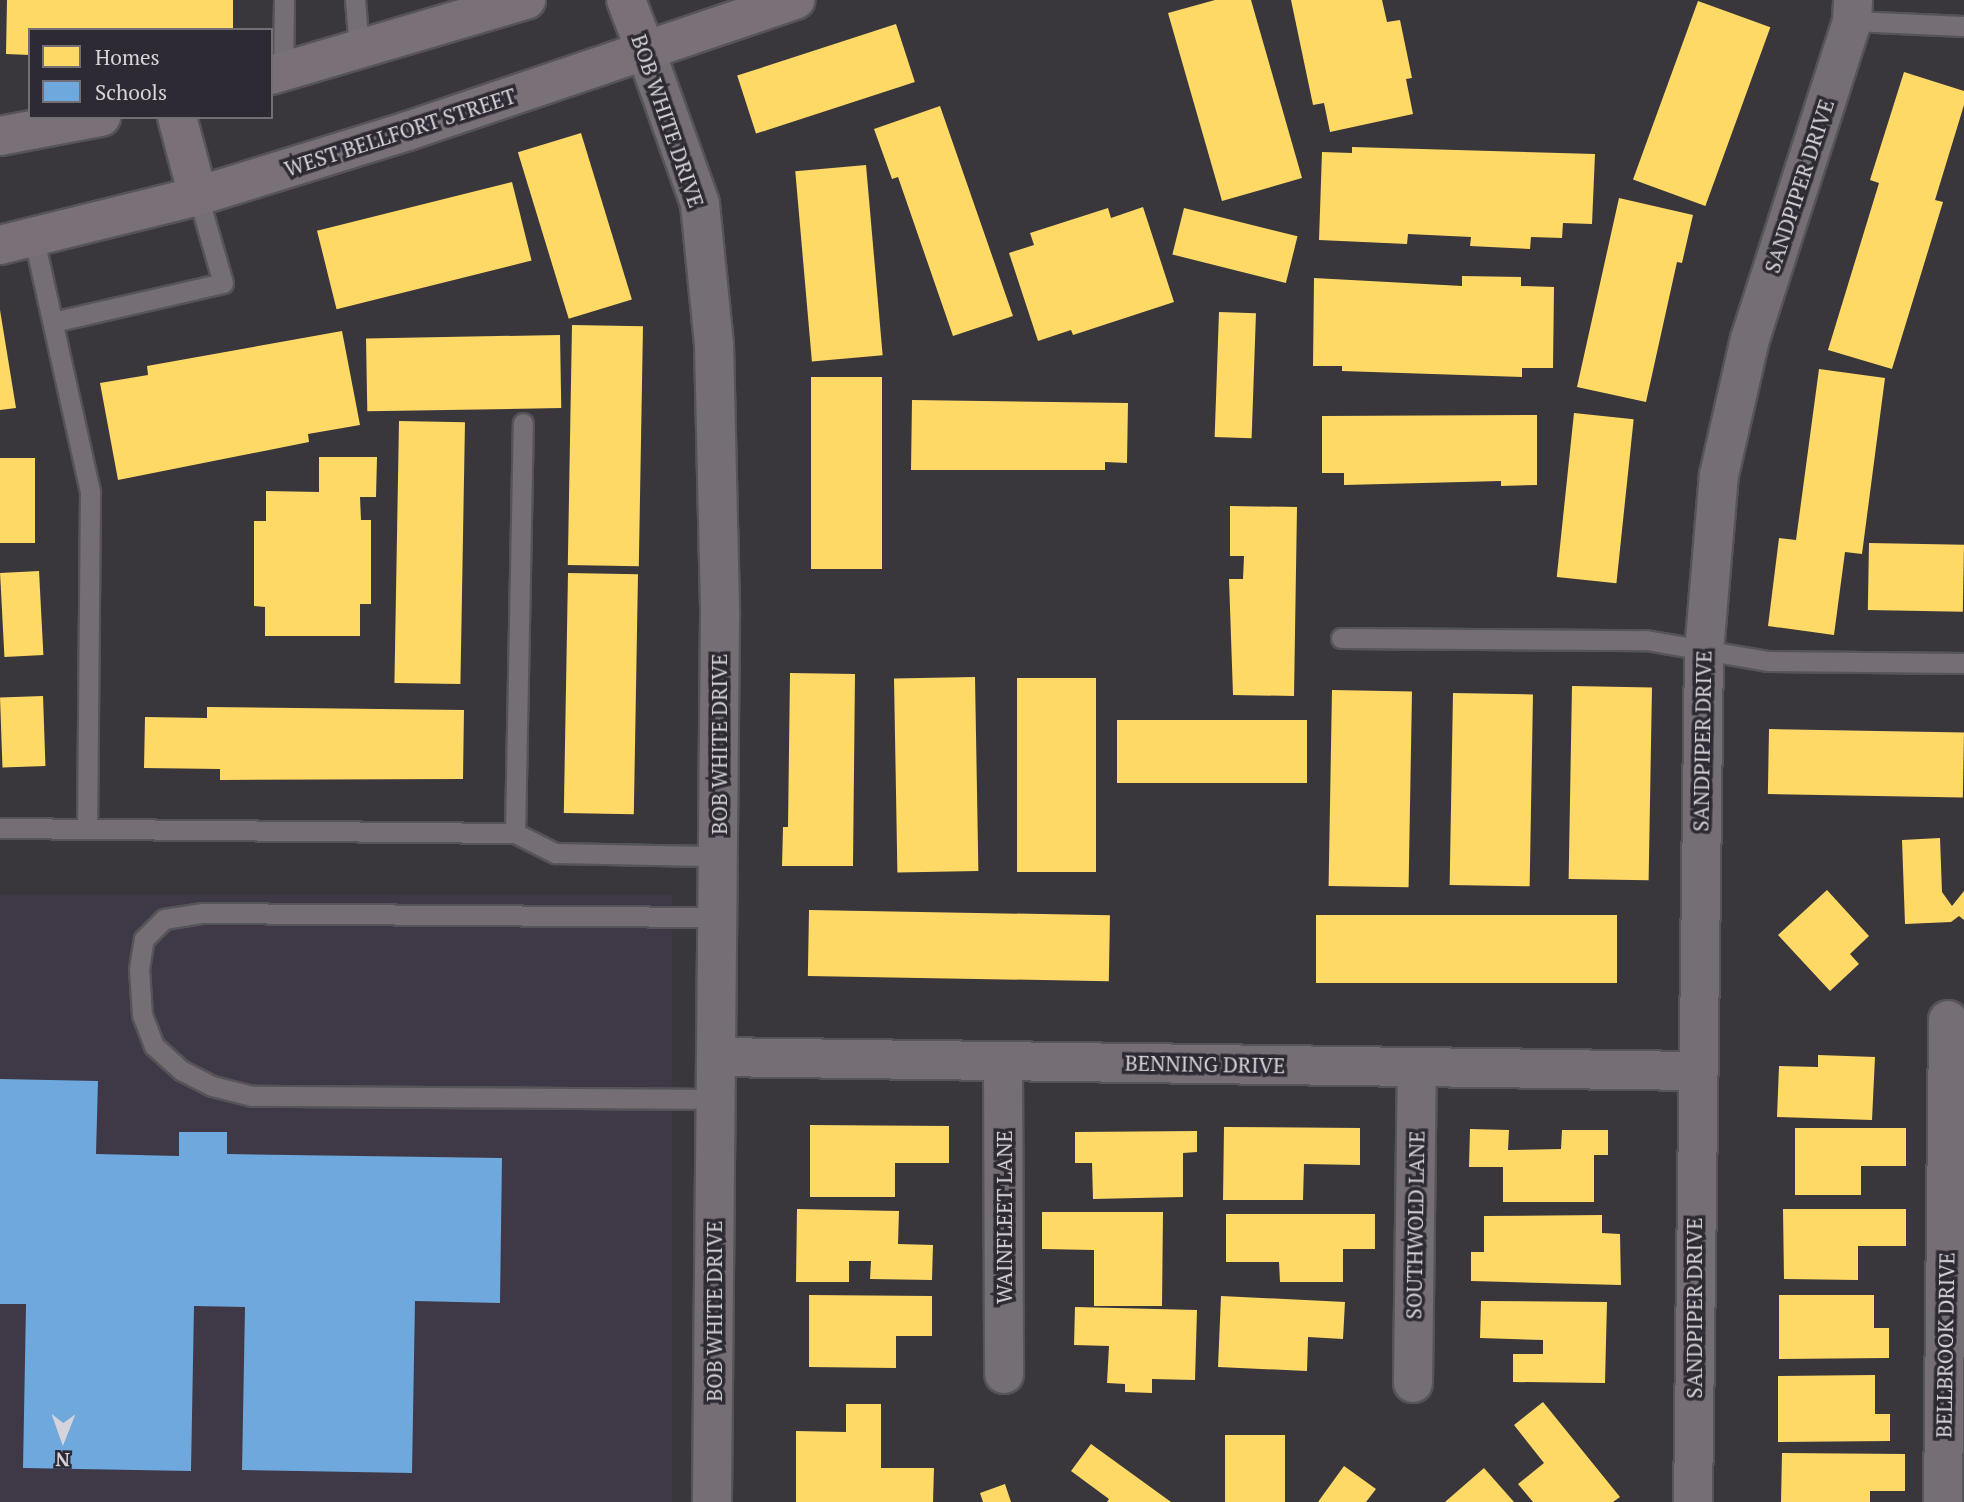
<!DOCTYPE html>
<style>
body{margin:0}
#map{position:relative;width:1964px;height:1502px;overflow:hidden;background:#39373c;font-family:"PT Serif",serif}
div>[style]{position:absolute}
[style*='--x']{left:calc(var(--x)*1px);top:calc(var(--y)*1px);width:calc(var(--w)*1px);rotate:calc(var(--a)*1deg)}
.built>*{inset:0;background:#3e3847;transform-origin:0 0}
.homes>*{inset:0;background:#ffd966;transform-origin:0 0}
.schools>*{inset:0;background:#6fa8dc}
.roads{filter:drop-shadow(2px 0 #555458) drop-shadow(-2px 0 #555458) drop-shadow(0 2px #555458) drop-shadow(0 -2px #555458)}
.lane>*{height:19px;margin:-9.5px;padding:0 9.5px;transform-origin:9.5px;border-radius:9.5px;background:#756e74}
.street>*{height:38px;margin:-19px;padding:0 19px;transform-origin:19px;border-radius:19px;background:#756e74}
.secondary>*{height:38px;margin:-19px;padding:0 19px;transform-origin:19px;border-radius:19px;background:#797078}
span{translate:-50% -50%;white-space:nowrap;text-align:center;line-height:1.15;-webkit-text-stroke:7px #2e2a34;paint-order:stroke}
.street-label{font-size:21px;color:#d6d3da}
.legend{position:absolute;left:28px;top:28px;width:245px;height:91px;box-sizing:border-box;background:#2e2a34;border:2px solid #716e76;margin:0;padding:9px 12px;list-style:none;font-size:21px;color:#d6d3da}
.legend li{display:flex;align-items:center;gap:14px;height:35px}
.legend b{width:35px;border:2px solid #716e76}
.north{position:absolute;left:28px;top:1404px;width:70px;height:70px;-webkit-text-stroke:5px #2e2a34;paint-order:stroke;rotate:181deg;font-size:19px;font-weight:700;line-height:28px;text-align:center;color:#d6d3da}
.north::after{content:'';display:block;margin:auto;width:24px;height:32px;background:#d6d3da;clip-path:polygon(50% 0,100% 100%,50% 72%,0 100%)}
</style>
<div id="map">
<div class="built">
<i style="left:0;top:895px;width:672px;height:607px"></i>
</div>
<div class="homes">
<i style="clip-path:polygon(7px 0,233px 0,233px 30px,30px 30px,30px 55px,6px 54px)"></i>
<i style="clip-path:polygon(1215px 0,1251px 0,1302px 178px,1222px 201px,1168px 13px)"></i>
<i style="clip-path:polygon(1291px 0,1382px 0,1387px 22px,1400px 20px,1412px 78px,1406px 79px,1413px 114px,1330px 132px,1324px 103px,1313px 105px)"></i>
<i style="left:1698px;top:1px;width:77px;height:190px;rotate:20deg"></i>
<i style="left:896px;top:24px;width:61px;height:167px;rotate:72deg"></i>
<i style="clip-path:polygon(1904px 72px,1964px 91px,1964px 105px,1935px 200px,1943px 202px,1892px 369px,1828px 350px,1879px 183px,1870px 180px)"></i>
<i style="clip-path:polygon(940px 106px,1013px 316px,953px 336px,898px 177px,892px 179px,874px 129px)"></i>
<i style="left:581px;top:133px;width:174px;height:66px;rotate:73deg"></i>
<i style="clip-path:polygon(1352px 147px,1595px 154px,1592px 224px,1563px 223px,1562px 238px,1531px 237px,1530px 249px,1470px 246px,1471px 237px,1408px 234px,1407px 244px,1319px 240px,1322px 152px,1352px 153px)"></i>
<i style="left:866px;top:165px;width:191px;height:71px;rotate:85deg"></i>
<i style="left:512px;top:182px;width:81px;height:201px;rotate:76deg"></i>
<i style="clip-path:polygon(1619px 198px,1693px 215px,1682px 263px,1677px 262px,1646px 402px,1577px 387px)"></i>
<i style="clip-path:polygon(1143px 207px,1174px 302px,1073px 335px,1071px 330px,1038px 341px,1009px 253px,1034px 245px,1030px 233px,1108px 208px,1111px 218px)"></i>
<i style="left:1184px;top:208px;width:117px;height:48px;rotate:14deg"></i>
<i style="clip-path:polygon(1462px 276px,1521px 277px,1521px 286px,1554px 287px,1553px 368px,1522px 368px,1522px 377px,1342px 371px,1342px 366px,1313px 366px,1314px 278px,1462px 286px)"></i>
<i style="clip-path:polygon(0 310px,16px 408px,0 410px)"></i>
<i style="left:1219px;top:312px;width:37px;height:125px;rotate:2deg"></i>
<i style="left:572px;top:325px;width:71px;height:240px;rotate:1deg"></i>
<i style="clip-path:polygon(342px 331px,360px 425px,308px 434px,309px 442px,118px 480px,100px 383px,148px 375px,147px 366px)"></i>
<i style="left:560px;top:335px;width:73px;height:194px;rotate:89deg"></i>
<i style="clip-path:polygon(1819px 369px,1885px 378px,1862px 554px,1845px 552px,1834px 635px,1768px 626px,1779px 538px,1796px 540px)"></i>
<i style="left:811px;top:377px;width:71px;height:192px"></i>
<i style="clip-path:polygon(912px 400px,1128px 403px,1127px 463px,1105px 462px,1105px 470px,911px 470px)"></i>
<i style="left:1574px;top:413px;width:60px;height:165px;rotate:6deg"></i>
<i style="clip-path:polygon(1537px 415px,1537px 485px,1501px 486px,1501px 481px,1344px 485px,1344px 473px,1322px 473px,1322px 416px)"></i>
<i style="left:399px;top:421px;width:66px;height:262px;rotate:1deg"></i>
<i style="clip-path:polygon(319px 457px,377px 457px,376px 497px,360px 497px,361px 520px,371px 520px,371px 604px,360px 604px,360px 636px,265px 636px,265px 607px,254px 606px,254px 521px,266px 521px,266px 491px,319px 492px)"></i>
<i style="left:0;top:458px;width:35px;height:85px"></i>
<i style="clip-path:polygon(1230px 506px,1297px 507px,1294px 696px,1233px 695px,1229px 579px,1243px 579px,1244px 556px,1230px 556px)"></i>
<i style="left:1869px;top:543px;width:95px;height:67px;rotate:1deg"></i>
<i style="left:39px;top:571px;width:84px;height:39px;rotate:87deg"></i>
<i style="left:568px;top:573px;width:70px;height:240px;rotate:1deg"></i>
<i style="clip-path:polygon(790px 673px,855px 674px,853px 866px,782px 866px,783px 827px,788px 827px)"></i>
<i style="left:975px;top:677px;width:194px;height:81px;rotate:89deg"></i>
<i style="left:1017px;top:678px;width:79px;height:194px"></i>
<i style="left:1572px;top:686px;width:80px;height:193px;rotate:1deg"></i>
<i style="left:1332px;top:690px;width:80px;height:196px;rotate:1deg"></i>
<i style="left:1453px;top:693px;width:80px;height:192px;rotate:1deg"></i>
<i style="left:43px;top:696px;width:70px;height:43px;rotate:88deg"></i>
<i style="clip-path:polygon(207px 707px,464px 710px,463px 779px,220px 780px,220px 769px,144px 768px,145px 717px,207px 718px)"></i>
<i style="left:1117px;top:720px;width:190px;height:63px"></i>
<i style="left:1769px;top:729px;width:195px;height:65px;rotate:1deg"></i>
<i style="clip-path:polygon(1940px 838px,1942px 892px,1952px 906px,1964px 891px,1964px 920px,1959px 916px,1951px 922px,1905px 924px,1902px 840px)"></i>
<i style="clip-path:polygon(1827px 890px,1869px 936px,1850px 954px,1859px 964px,1830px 991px,1778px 935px)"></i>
<i style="left:809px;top:910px;width:301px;height:66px;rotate:1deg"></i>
<i style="left:1316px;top:915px;width:301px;height:68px"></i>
<i style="clip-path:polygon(1818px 1055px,1875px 1057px,1872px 1120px,1777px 1117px,1779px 1066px,1818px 1067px)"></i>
<i style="clip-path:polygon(810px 1125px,949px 1126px,949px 1163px,895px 1163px,895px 1197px,810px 1197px)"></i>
<i style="clip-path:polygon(1224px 1127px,1360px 1128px,1360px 1165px,1304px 1164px,1303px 1200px,1223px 1200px)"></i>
<i style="clip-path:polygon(1795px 1128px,1906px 1128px,1906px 1166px,1861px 1166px,1861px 1195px,1795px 1195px)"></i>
<i style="clip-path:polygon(1470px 1129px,1509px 1130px,1508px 1150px,1561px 1149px,1562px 1130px,1608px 1130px,1608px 1155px,1594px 1155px,1594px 1202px,1503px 1202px,1503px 1167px,1469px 1167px)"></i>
<i style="clip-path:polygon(1197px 1131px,1197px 1152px,1183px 1153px,1183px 1197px,1093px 1199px,1092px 1163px,1075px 1163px,1075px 1132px)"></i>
<i style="clip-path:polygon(797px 1209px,899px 1211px,898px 1244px,933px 1245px,932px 1280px,870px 1279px,871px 1261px,849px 1261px,849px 1282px,796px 1282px)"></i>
<i style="clip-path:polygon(1783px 1209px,1906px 1209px,1906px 1246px,1858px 1246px,1858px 1280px,1784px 1279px)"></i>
<i style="clip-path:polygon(1042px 1212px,1163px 1212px,1162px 1306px,1094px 1306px,1094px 1250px,1042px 1249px)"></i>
<i style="clip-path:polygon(1226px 1214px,1375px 1214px,1375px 1249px,1343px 1249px,1343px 1282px,1280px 1282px,1279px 1262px,1226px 1262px)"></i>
<i style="clip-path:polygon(1602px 1215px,1602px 1233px,1620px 1234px,1621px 1285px,1471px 1281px,1471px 1252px,1484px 1252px,1484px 1216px)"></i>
<i style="clip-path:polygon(809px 1295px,932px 1296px,932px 1336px,896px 1336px,896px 1368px,809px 1367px)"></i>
<i style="clip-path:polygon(1779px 1295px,1874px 1295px,1874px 1328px,1889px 1328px,1889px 1358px,1779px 1359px)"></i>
<i style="clip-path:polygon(1221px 1296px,1345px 1302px,1343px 1339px,1308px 1337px,1307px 1371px,1218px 1367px)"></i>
<i style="clip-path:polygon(1481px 1301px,1607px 1302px,1605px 1383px,1513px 1382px,1513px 1354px,1543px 1354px,1543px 1340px,1480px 1338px)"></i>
<i style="clip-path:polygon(1075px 1307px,1197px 1310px,1195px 1380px,1152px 1379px,1152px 1393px,1125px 1392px,1125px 1384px,1107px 1383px,1109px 1346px,1074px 1345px)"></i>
<i style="clip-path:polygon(1875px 1375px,1875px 1414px,1890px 1414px,1890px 1441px,1778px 1442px,1778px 1376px)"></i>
<i style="clip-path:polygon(1543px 1402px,1620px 1497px,1613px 1502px,1533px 1502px,1518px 1484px,1544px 1463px,1514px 1425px)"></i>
<i style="clip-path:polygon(846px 1404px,881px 1404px,881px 1468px,934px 1468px,933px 1502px,796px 1502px,796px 1431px,846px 1432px)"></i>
<i style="left:1225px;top:1435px;width:60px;height:67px"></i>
<i style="clip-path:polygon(1091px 1444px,1171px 1502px,1107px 1502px,1109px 1499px,1071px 1471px)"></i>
<i style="clip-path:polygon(1782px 1453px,1905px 1454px,1905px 1491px,1870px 1491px,1870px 1502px,1781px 1502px)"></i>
<i style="clip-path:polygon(1344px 1466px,1376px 1489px,1366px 1502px,1318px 1502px)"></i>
<i style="clip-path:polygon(1484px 1468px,1514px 1502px,1445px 1502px)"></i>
<i style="clip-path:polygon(1005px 1484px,1011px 1502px,983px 1502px,980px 1493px)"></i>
</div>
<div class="schools">
<i style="clip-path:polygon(0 1079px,98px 1081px,96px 1154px,179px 1156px,179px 1132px,227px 1132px,227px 1154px,502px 1158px,500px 1303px,415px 1301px,412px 1473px,242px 1470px,245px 1307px,194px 1306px,191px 1471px,23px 1468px,26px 1304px,0 1304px)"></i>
</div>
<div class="roads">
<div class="lane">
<i style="--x:355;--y:0;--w:49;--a:85.3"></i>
<i style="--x:1852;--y:21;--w:112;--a:2.6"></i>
<i style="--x:283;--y:71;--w:71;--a:-89.2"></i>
<i style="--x:34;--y:239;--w:259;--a:77.5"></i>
<i style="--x:90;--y:492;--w:336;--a:90.5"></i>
<i style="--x:53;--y:322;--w:174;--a:-12.9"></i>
<i style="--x:223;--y:283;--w:91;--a:-106"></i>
<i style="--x:1341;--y:638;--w:305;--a:0.4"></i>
<i style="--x:1646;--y:640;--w:124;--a:9.8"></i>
<i style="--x:1768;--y:661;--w:196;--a:0.6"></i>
<i style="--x:0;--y:828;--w:515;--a:0.56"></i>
<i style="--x:515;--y:833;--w:45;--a:26.6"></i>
<i style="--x:555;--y:853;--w:163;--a:1.1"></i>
<i style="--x:515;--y:833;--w:410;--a:-88.9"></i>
<i style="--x:716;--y:1099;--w:464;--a:-179.6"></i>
<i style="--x:252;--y:1096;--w:41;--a:-166"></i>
<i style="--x:212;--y:1086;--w:34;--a:-153"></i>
<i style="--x:182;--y:1071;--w:38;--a:-138"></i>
<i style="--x:154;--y:1046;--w:33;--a:-111"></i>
<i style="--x:142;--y:1015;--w:46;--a:-93.7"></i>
<i style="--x:139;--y:969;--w:30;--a:-81"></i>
<i style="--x:144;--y:939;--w:28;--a:-45"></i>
<i style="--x:164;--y:919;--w:39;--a:-9"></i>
<i style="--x:203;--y:913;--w:514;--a:0.45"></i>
</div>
<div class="street">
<i style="--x:646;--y:52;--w:161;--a:70.4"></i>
<i style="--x:700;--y:204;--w:141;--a:84.3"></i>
<i style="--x:714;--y:344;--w:272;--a:88.7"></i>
<i style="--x:720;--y:616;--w:886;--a:90.52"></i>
<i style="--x:716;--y:1057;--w:979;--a:0.82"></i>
<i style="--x:1003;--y:1061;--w:313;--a:89.8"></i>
<i style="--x:1413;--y:1383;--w:316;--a:-89.3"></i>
<i style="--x:1693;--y:1502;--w:850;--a:-89.26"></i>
<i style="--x:1704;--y:652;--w:178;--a:-85.2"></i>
<i style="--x:1719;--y:475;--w:139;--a:-77.2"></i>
<i style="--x:1750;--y:339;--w:334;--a:-72.2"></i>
<i style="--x:1852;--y:21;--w:21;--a:-87"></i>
<i style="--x:1943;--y:1502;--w:482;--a:-89.4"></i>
</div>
<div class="secondary">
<i style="--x:626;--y:0;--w:56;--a:69"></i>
<i style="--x:271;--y:75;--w:266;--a:-16.4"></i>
<i style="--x:177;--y:117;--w:82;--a:75.1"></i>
<i style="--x:0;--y:136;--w:103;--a:-10.7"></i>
<i style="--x:0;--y:245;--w:204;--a:-13.9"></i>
<i style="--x:198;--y:196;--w:220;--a:-17.2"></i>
<i style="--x:408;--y:131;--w:409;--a:-18.7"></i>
</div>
</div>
<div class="street-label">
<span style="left:668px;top:121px;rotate:71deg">BOB WHITE DRIVE</span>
<span style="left:400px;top:132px;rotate:-18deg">WEST BELLFORT STREET</span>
<span style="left:1799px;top:186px;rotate:-72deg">SANDPIPER DRIVE</span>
<span style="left:1702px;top:741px;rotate:-89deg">SANDPIPER DRIVE</span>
<span style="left:719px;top:744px;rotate:-90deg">BOB WHITE DRIVE</span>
<span style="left:1205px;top:1064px;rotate:1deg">BENNING DRIVE</span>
<span style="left:1004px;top:1217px;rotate:-90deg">WAINFLEET LANE</span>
<span style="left:1415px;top:1225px;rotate:-89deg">SOUTHWOLD LANE</span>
<span style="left:1694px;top:1308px;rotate:-90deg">SANDPIPER DRIVE</span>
<span style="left:714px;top:1311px;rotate:-90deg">BOB WHITE DRIVE</span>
<span style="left:1945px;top:1345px;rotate:-89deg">BELLBROOK DRIVE</span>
</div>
<ul class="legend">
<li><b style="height:19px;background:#ffd966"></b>Homes</li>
<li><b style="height:19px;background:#6fa8dc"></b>Schools</li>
</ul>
<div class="north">N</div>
</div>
